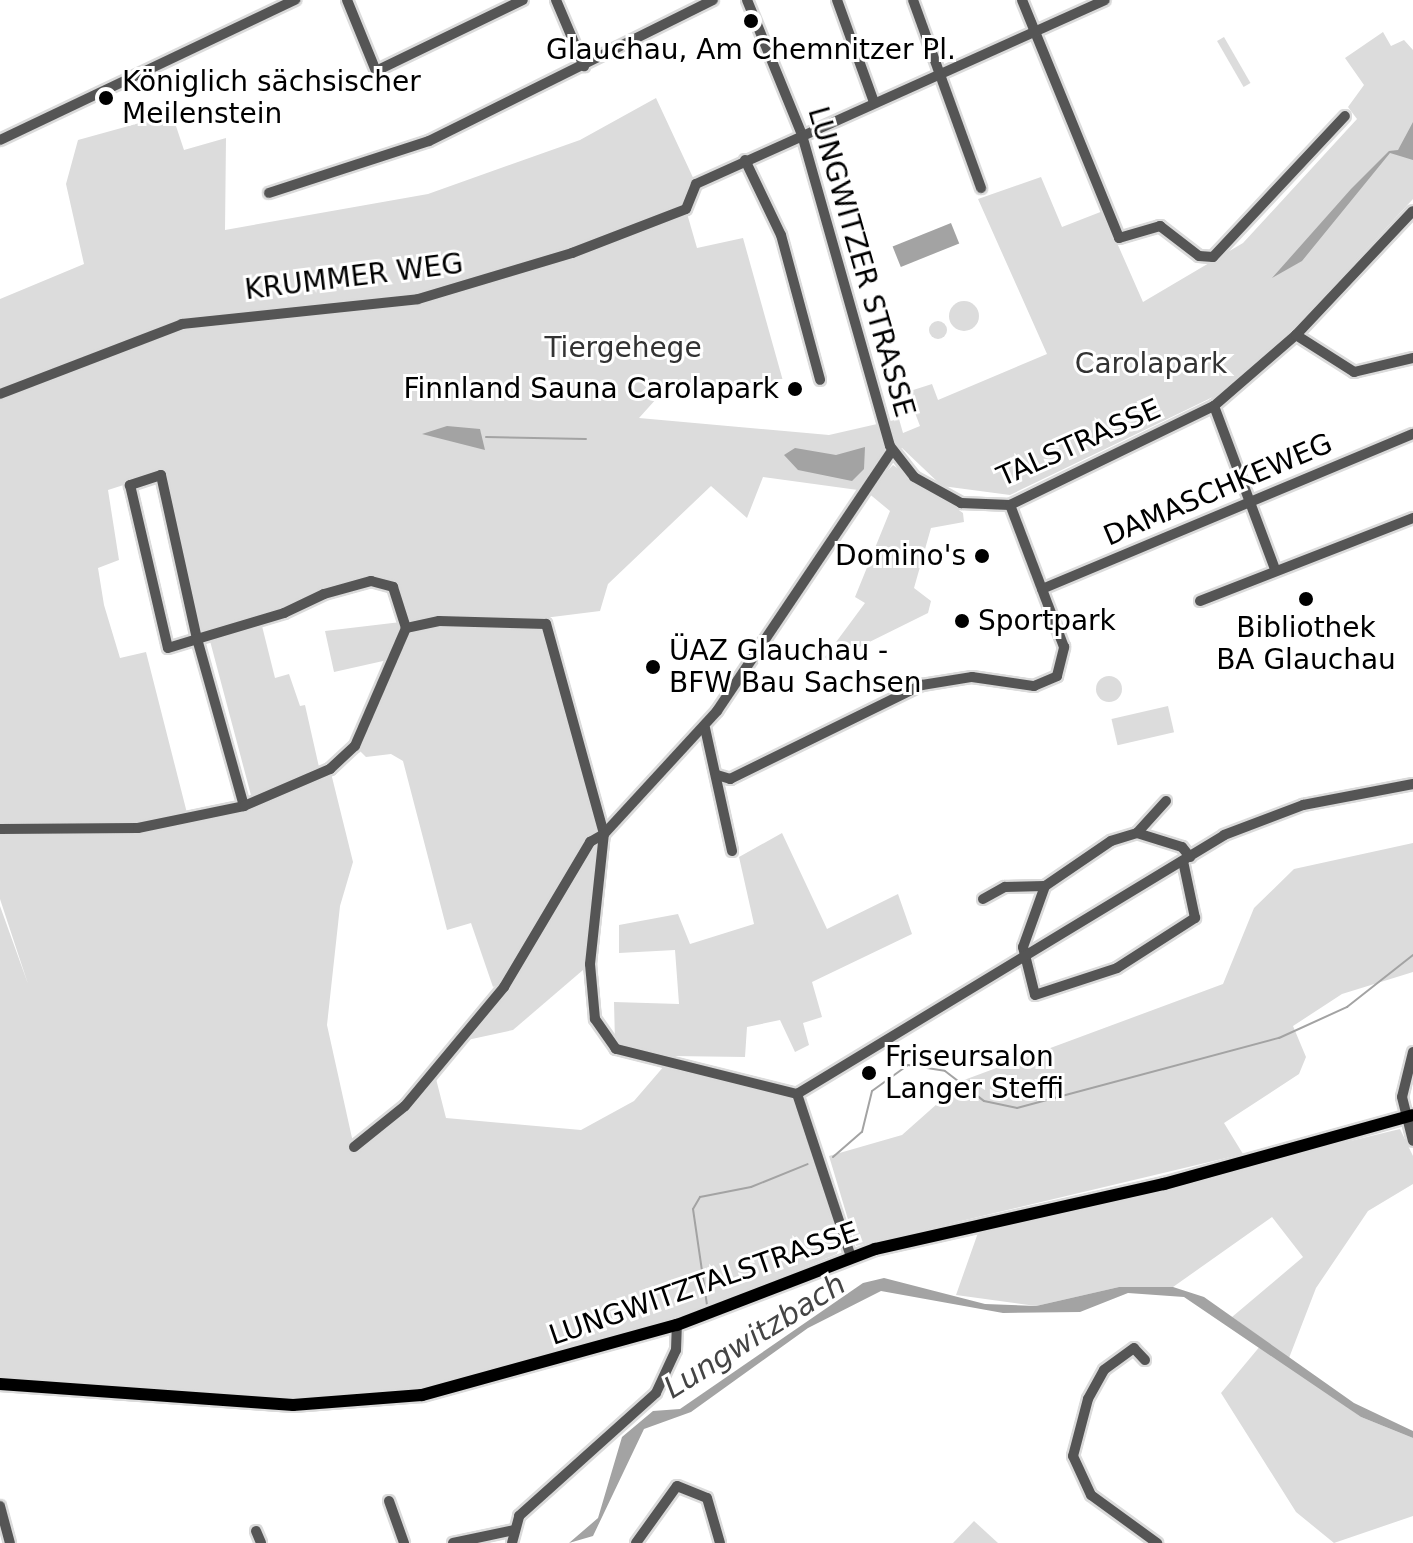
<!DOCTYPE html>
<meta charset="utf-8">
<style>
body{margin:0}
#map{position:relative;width:1413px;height:1543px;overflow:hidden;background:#fff;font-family:"DejaVu Sans",sans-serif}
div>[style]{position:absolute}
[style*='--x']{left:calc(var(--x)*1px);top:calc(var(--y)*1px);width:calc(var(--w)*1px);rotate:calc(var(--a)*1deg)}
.green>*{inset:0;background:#dcdcdc;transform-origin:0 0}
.round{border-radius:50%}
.water>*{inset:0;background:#a3a3a3;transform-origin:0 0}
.stream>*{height:2px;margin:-1px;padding:0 1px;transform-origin:1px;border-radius:1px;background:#a3a3a3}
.roads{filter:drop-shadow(2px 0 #dbdbdb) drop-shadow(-2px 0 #dbdbdb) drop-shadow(0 2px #dbdbdb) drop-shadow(0 -2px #dbdbdb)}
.minor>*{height:10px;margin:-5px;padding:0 5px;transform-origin:5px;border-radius:5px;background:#555}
.major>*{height:12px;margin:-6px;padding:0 6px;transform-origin:6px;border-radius:6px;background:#000}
.dots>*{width:22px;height:22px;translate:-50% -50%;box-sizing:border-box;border:4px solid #fff;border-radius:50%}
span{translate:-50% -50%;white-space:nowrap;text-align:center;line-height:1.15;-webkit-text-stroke:6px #fff;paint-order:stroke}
.poi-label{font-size:28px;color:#000}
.left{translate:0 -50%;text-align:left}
.right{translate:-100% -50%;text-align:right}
.street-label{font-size:28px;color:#000}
.park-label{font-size:28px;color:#333}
.water-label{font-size:30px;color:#444;font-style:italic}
</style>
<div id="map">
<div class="green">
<i style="clip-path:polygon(1383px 32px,1391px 46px,1404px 40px,1413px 50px,1413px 199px,1270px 353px,1213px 397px,1010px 495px,942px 486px,902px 448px,883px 451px,858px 490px,763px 477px,747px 518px,711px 486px,608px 584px,600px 611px,536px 619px,546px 624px,597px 827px,506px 979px,493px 987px,471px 923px,447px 930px,403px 761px,391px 754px,366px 757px,355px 746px,392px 659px,334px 672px,325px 631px,401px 622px,392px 587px,371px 581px,198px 637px,161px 473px,108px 490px,119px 560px,98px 568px,104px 605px,120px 658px,146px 652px,188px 817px,244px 806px,330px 769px,353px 862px,340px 906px,327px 1025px,354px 1147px,405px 1106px,434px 1071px,446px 1118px,581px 1130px,634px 1101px,665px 1065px,794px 1100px,840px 1245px,837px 1254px,676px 1319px,420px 1389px,285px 1398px,0 1378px,0 906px,28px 984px,0 899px,0 299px,84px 264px,66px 184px,78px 140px,172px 114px,184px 150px,226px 138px,225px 230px,428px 194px,580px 140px,656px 98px,696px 184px,686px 210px,697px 248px,743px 238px,783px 381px,666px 388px,639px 418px,829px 435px,899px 419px,903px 433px,920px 426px,907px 392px,932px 384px,938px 400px,1047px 354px,978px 199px,1041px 177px,1062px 227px,1103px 211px,1143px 302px,1243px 243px,1357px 119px,1348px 107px,1364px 85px,1345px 58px)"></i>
<i style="left:1224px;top:37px;width:53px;height:8px;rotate:60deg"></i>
<i class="round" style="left:949px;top:301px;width:30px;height:30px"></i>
<i class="round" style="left:929px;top:321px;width:18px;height:18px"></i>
<i style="clip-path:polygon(893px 465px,963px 513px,964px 522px,931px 528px,914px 588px,931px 601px,928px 613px,829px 662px,825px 657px,865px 603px,855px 597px,890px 511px,867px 492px)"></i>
<i style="clip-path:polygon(262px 626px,275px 678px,289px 674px,300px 706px,305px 705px,319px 767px,252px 799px,210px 641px)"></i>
<i class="round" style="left:1096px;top:676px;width:26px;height:26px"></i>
<i style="left:1168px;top:706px;width:27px;height:58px;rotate:77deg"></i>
<i style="clip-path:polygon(782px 833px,827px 929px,898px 894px,912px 934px,812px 982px,822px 1017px,803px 1023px,809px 1045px,795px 1052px,780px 1020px,747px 1027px,745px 1057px,672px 1056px,615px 1042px,614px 1002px,679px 1004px,675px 950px,619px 953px,619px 925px,678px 914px,690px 944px,754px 924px,739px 857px)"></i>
<i style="clip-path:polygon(604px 834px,590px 964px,513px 1030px,458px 1042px,590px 842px)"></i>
<i style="clip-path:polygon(1413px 843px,1413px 972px,1342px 994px,1293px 1026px,1306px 1057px,1299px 1074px,1224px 1123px,1243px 1154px,856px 1246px,829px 1156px,902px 1135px,964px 1080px,1223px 984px,1254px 908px,1294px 869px)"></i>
<i style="clip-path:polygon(1400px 1129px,1413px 1156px,1413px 1184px,1368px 1211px,1316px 1288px,1289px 1358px,1232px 1317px,1303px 1257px,1272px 1217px,1173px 1287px,1119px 1287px,1036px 1306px,956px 1295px,979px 1230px)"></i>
<i style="clip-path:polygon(1261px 1345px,1361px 1417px,1413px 1438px,1413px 1516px,1334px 1543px,1296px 1512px,1221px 1393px)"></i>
<i style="clip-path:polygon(974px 1521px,998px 1543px,953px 1543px)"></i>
</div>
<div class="water">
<i style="clip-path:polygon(1413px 122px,1413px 160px,1390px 153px,1302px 261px,1272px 278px,1351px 189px,1389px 151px,1398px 150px)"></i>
<i style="left:951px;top:223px;width:22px;height:63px;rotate:68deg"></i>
<i style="clip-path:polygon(447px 426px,480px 429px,485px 450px,422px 434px)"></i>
<i style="clip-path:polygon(865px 447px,864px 469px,852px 481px,798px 470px,784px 455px,795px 448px,836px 455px)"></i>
<i style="clip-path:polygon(884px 1278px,985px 1304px,1036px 1306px,1119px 1287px,1173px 1287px,1204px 1297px,1354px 1403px,1413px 1431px,1413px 1438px,1361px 1417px,1184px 1297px,1128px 1293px,1080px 1312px,1003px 1313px,881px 1291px,808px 1328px,691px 1412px,644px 1429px,593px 1536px,569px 1543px,598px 1518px,622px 1437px,653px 1411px,680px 1409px,863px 1283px)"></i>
</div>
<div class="stream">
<i style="--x:486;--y:437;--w:100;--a:1.1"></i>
<i style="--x:833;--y:1157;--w:38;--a:-41"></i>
<i style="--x:862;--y:1132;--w:42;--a:-76.3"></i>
<i style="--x:872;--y:1091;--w:44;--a:-35.8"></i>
<i style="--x:908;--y:1065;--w:37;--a:9"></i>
<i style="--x:945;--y:1071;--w:49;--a:37.6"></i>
<i style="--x:984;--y:1101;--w:34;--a:12"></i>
<i style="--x:1017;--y:1108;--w:271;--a:-15"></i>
<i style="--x:1279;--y:1038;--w:75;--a:-24.5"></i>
<i style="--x:1347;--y:1007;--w:84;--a:-38.2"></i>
<i style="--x:707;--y:1305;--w:97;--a:-98.3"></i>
<i style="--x:693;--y:1209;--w:14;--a:-60"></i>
<i style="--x:700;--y:1197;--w:52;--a:-11.1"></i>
<i style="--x:751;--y:1187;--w:61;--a:-22"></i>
</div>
<div class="roads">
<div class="minor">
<i style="--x:347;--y:0;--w:77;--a:67.8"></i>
<i style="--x:376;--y:71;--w:163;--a:-25.8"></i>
<i style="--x:556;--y:0;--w:72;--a:67"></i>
<i style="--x:747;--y:0;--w:146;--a:67.8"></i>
<i style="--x:802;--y:135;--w:323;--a:74.2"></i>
<i style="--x:890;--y:446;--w:39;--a:52"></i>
<i style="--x:914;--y:477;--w:54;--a:29"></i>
<i style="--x:961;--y:503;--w:49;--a:2.3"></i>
<i style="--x:1010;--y:505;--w:227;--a:-25.9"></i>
<i style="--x:1214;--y:406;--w:108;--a:-40.9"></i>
<i style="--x:1296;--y:335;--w:170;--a:-46.7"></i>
<i style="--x:837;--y:0;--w:109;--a:70.1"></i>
<i style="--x:913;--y:0;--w:200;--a:70.1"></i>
<i style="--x:1022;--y:0;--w:257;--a:67.8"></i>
<i style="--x:1119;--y:238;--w:43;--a:-16.3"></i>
<i style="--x:1160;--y:226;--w:49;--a:37.6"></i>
<i style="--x:1199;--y:256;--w:14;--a:4"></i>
<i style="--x:1213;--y:257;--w:193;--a:-46.9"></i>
<i style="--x:0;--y:140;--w:327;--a:-25.4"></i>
<i style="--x:745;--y:160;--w:83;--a:64.4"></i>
<i style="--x:781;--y:235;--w:150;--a:74.9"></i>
<i style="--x:269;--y:193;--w:168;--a:-18"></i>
<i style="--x:429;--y:141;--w:317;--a:-26.4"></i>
<i style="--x:1296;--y:335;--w:69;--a:32.5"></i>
<i style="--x:1354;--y:372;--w:61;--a:-13.3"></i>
<i style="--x:0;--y:394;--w:195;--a:-21"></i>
<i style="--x:182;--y:324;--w:237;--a:-6"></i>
<i style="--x:418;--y:299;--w:161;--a:-16.6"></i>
<i style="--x:572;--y:253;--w:122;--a:-21.1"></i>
<i style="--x:686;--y:209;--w:27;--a:-68"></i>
<i style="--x:696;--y:184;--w:448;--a:-24.2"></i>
<i style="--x:1214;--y:406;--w:174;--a:69.5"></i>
<i style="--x:1042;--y:589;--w:402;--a:-22.7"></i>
<i style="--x:1200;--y:601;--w:229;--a:-21.3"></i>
<i style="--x:705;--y:728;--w:126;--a:77.6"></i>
<i style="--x:717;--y:775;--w:14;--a:17"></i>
<i style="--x:730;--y:779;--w:214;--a:-26.1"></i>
<i style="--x:922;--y:685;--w:51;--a:-9.1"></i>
<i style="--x:972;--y:677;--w:63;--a:8.3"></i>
<i style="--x:1034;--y:686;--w:25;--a:-23"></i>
<i style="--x:1057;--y:676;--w:30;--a:-76"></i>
<i style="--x:1064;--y:647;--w:152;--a:-110.8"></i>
<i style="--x:1166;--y:801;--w:43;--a:132.2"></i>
<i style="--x:1137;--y:833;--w:27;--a:163"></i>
<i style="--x:1111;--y:841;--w:80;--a:145.7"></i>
<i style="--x:1045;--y:886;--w:65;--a:109.8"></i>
<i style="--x:1023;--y:947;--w:49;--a:76"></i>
<i style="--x:1035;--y:995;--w:86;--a:-18.2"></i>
<i style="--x:1117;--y:968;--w:93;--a:-32.7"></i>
<i style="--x:1195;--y:918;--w:58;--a:-101.9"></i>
<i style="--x:244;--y:806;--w:173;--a:-105.7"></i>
<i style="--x:197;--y:639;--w:168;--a:-102.4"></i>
<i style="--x:161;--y:475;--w:33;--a:162"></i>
<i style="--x:130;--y:485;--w:167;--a:76.9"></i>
<i style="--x:168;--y:648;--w:30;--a:-17"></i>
<i style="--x:197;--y:639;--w:91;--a:-16.6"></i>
<i style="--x:284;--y:613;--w:44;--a:-25.4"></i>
<i style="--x:324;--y:594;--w:49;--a:-15.5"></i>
<i style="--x:371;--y:581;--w:23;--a:15"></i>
<i style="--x:393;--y:587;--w:43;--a:72.4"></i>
<i style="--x:0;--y:829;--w:138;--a:-0.4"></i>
<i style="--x:138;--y:828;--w:108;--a:-11.7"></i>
<i style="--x:244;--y:806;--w:94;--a:-23.3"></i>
<i style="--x:330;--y:769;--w:34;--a:-43"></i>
<i style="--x:355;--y:746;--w:129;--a:-66.6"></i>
<i style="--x:1137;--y:833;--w:47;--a:17.3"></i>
<i style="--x:1182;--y:847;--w:13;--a:51"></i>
<i style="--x:983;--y:899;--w:25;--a:-29"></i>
<i style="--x:1005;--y:887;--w:40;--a:-1.4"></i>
<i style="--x:1413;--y:1052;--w:46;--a:103.7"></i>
<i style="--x:1402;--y:1097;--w:45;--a:76"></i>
<i style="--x:797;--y:1094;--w:499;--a:-31.2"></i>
<i style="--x:1224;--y:835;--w:85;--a:-20.8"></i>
<i style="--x:1303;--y:805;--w:112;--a:-10.8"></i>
<i style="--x:354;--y:1147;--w:65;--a:-38.8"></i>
<i style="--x:405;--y:1106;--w:155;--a:-50.2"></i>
<i style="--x:504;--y:987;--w:169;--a:-59.3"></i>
<i style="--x:590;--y:842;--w:16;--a:-30"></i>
<i style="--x:604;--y:834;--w:218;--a:-105.4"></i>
<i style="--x:546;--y:624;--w:107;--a:-178.4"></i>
<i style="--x:439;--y:621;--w:34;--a:168"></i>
<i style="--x:851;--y:1257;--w:172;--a:-108.3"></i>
<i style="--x:797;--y:1094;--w:187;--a:-166"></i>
<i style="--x:616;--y:1049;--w:37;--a:-125"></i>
<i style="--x:595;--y:1019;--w:55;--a:-95.2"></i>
<i style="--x:590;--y:964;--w:131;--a:-83.9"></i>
<i style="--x:604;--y:834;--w:167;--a:-47.4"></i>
<i style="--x:717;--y:711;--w:313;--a:-56.1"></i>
<i style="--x:1145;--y:1360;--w:16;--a:-133"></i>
<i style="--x:1134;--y:1348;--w:37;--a:144"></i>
<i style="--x:1104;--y:1370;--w:33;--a:119"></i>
<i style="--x:1088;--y:1399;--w:59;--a:104.7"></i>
<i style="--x:1073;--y:1456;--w:43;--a:65.2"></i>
<i style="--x:1091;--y:1495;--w:82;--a:36"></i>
<i style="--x:389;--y:1501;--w:45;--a:70.3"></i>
<i style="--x:0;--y:1506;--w:38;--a:75"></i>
<i style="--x:256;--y:1531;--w:13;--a:67"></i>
<i style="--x:453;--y:1543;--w:62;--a:-12"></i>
<i style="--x:512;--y:1543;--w:28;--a:-75"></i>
<i style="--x:519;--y:1516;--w:184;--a:-41.9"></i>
<i style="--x:656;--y:1393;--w:47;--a:-65.1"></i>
<i style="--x:676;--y:1350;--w:25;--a:-88"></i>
<i style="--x:636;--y:1543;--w:70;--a:-54.3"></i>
<i style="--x:677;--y:1486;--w:32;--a:22"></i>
<i style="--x:707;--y:1498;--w:47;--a:73.9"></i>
</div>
<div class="major">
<i style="--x:0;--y:1384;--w:294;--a:4.1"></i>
<i style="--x:293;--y:1405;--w:129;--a:-4.4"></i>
<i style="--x:422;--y:1395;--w:264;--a:-15.4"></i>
<i style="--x:677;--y:1325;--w:212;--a:-21"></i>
<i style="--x:875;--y:1249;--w:296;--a:-12.7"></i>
<i style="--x:1164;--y:1184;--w:258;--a:-15.5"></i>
</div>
</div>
<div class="dots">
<i style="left:751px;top:21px;background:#000"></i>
<i style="left:106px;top:98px;background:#000"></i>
<i style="left:795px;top:389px;background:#000"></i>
<i style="left:982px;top:556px;background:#000"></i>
<i style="left:1306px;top:599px;background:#000"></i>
<i style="left:962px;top:621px;background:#000"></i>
<i style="left:653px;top:667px;background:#000"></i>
<i style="left:869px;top:1073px;background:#000"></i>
</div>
<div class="poi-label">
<span style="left:751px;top:50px">Glauchau, Am Chemnitzer Pl.</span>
<span class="left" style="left:122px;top:98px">Königlich sächsischer<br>Meilenstein</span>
<span class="right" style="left:779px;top:389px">Finnland Sauna Carolapark</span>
<span class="right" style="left:966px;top:556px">Domino's</span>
<span class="left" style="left:978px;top:621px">Sportpark</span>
<span style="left:1306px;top:644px">Bibliothek<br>BA Glauchau</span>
<span class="left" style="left:669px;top:667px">ÜAZ Glauchau -<br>BFW Bau Sachsen</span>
<span class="left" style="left:885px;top:1073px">Friseursalon<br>Langer Steffi</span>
</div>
<div class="street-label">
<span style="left:861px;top:262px;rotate:74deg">LUNGWITZER STRASSE</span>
<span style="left:354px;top:277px;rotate:-7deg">KRUMMER WEG</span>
<span style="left:1079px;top:443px;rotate:-24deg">TALSTRASSE</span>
<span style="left:1218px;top:490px;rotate:-23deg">DAMASCHKEWEG</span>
<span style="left:704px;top:1284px;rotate:-19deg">LUNGWITZTALSTRASSE</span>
</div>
<div class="park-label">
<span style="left:623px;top:348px">Tiergehege</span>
<span style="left:1151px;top:364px">Carolapark</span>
</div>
<div class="water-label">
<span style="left:755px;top:1336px;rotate:-32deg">Lungwitzbach</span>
</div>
</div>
